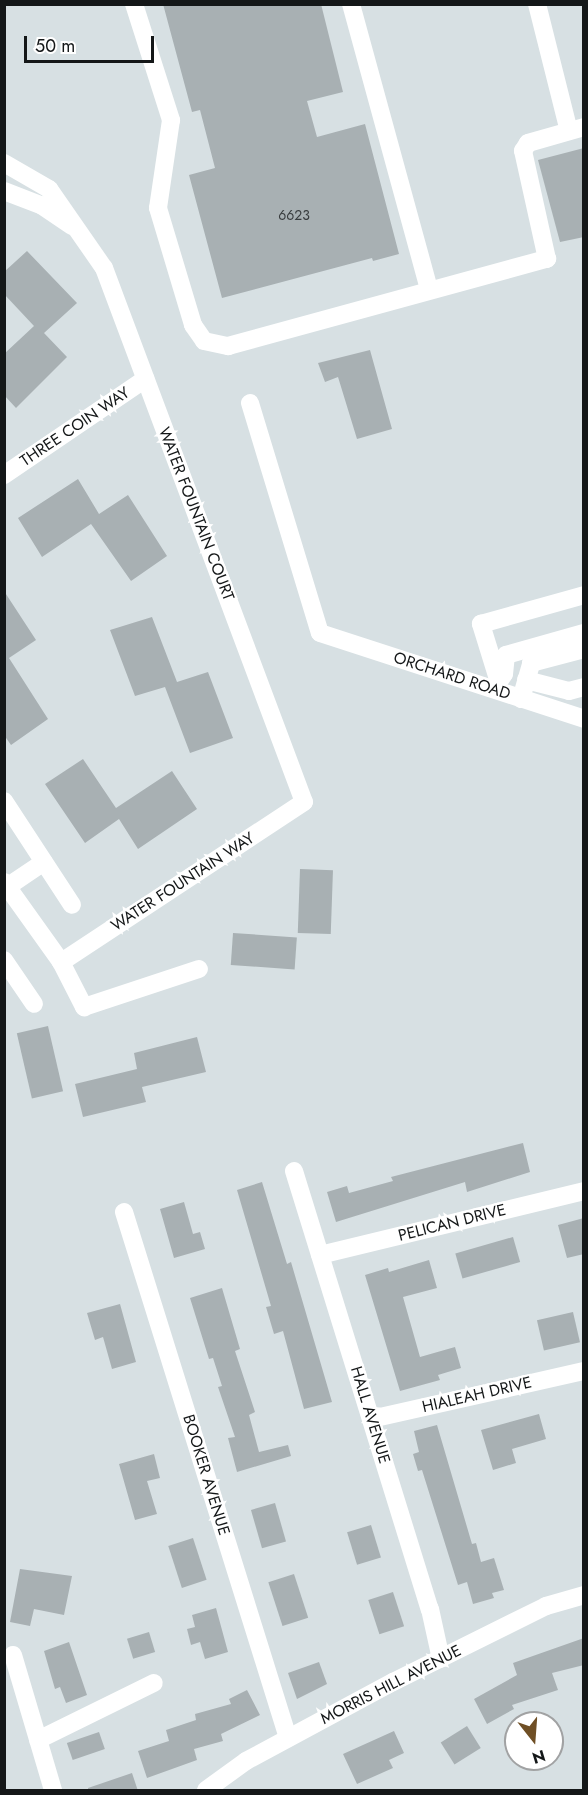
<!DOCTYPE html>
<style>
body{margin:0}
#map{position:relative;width:588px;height:1795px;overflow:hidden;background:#d7e0e3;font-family:Jost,sans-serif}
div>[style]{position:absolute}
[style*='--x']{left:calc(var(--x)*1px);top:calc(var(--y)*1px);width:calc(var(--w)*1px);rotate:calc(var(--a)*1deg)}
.building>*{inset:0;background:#a8b0b3;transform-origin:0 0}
.minor>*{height:18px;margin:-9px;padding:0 9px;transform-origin:9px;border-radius:9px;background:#fff}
span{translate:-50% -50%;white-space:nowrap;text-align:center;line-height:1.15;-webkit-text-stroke:4.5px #fff;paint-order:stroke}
.number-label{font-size:14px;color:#393d3f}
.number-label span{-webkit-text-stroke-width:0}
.street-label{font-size:16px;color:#141718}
.frame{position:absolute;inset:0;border:6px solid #141718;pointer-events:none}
.north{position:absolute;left:504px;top:1711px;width:60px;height:60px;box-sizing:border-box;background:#fff;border:2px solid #a1a2a3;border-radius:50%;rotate:163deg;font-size:16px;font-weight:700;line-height:24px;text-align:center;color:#141718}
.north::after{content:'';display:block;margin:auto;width:21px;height:27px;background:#6f4f25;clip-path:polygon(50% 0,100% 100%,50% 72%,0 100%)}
.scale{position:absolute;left:24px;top:36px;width:130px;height:27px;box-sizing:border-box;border:3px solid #141718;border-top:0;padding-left:8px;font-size:18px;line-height:21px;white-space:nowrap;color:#141718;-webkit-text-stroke:4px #fff;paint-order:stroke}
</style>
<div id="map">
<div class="building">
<i style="clip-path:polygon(163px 4px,321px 4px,343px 92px,307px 101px,317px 137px,365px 124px,399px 254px,373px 261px,372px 258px,222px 298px,189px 175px,215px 168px,200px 110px,192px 112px)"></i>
<i style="clip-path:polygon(584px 148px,584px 237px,560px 242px,538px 160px)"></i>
<i style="clip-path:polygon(27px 251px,77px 303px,44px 333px,67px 357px,16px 408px,4px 395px,4px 354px,34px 326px,4px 294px,4px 272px)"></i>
<i style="clip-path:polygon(370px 350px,392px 429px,357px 439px,338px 377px,325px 382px,318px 363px)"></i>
<i style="clip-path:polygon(78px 479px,99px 514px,128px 495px,167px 556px,131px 581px,91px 524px,42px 557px,18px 518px)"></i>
<i style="clip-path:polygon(4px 591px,36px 640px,9px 658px,48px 719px,11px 745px,4px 735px)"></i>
<i style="clip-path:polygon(152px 617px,177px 682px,208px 672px,233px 738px,190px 753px,165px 687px,135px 696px,110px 630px)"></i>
<i style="clip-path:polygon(83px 759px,116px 808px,172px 771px,197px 809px,138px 849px,119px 819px,85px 843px,45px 784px)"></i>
<i style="left:300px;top:869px;width:33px;height:64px;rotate:2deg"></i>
<i style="left:233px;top:933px;width:64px;height:32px;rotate:4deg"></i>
<i style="left:48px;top:1026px;width:67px;height:32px;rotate:77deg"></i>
<i style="clip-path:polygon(197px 1037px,206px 1072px,142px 1087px,146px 1102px,83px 1117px,75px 1084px,137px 1069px,134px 1053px)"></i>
<i style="clip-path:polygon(523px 1143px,530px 1172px,467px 1192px,465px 1182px,336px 1222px,327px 1192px,347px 1186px,349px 1193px,393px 1181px,391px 1177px)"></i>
<i style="clip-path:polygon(262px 1182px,287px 1264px,291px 1262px,332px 1402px,304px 1409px,283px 1331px,274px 1334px,266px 1307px,271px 1306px,237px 1190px)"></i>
<i style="clip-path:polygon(184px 1202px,193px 1234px,200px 1232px,205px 1249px,174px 1258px,160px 1209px)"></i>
<i style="clip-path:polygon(584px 1218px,584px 1254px,567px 1258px,558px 1225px)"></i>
<i style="left:513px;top:1237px;width:26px;height:60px;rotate:74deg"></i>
<i style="clip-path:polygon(429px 1260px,437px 1288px,403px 1297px,420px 1357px,455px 1347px,461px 1368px,438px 1375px,440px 1380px,400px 1391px,365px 1275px,388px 1268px,389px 1272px)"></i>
<i style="clip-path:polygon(222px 1288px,240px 1349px,235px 1351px,255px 1412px,249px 1415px,259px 1452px,288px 1445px,291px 1456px,237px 1472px,228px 1438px,235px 1437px,218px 1387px,222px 1386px,213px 1358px,209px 1359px,190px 1298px)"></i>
<i style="clip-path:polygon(120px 1304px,136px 1362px,112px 1369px,103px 1337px,95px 1340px,87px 1313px)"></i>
<i style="left:573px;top:1312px;width:31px;height:37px;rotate:77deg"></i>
<i style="clip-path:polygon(539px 1414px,546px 1439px,512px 1449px,516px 1463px,493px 1470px,481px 1430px)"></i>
<i style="clip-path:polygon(437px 1425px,472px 1544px,476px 1543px,481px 1562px,494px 1558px,504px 1590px,492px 1593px,494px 1598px,473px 1604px,467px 1582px,458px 1585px,422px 1470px,418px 1471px,413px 1454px,419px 1452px,414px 1431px)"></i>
<i style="clip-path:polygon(154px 1454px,160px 1478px,147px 1481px,157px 1514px,135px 1520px,119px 1464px)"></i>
<i style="left:275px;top:1503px;width:40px;height:25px;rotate:74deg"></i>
<i style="left:371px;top:1525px;width:34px;height:25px;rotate:73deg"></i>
<i style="left:193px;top:1538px;width:44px;height:26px;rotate:72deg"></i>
<i style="clip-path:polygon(20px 1569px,72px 1576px,64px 1615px,34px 1609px,30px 1626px,10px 1622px)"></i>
<i style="left:294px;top:1574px;width:46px;height:27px;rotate:72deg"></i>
<i style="left:393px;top:1592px;width:36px;height:26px;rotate:72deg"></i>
<i style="clip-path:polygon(216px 1608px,228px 1652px,205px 1659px,200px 1642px,191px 1645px,187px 1629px,195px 1627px,192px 1615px)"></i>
<i style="left:149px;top:1632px;width:21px;height:23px;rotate:73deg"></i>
<i style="clip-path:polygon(584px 1638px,584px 1665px,552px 1673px,558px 1690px,512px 1705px,514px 1709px,487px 1724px,474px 1699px,517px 1675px,513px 1663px)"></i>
<i style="clip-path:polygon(69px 1642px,87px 1695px,66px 1703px,60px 1687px,55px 1689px,44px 1651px)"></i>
<i style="clip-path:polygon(319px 1662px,327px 1684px,297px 1699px,288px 1673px)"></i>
<i style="clip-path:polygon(247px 1690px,260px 1715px,221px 1734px,223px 1741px,194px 1749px,197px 1760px,147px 1778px,138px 1751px,169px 1741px,166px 1730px,196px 1720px,195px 1714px,231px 1704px,229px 1699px)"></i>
<i style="left:467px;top:1726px;width:26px;height:31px;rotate:58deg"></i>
<i style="clip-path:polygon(394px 1731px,404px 1753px,389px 1760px,393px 1768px,357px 1784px,343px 1754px)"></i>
<i style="left:99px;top:1732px;width:18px;height:34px;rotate:71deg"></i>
<i style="clip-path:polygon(132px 1773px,138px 1791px,88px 1791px,88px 1788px)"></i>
</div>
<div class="minor">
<i style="--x:134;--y:4;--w:122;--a:72.3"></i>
<i style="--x:171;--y:120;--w:89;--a:98.4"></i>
<i style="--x:158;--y:208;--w:122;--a:73.3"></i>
<i style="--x:193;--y:325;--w:19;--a:55"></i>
<i style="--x:204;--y:341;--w:25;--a:12"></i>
<i style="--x:228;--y:346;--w:331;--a:-15.3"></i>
<i style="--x:547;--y:259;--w:111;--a:-102.5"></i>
<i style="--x:523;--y:151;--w:9;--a:-58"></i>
<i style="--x:528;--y:143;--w:58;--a:-15.9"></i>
<i style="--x:351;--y:4;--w:295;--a:74.7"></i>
<i style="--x:537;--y:4;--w:131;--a:75.9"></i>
<i style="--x:4;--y:163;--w:52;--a:30"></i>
<i style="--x:49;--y:189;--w:96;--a:55.2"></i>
<i style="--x:104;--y:268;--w:570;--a:69.47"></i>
<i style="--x:304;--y:802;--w:291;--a:146.6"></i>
<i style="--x:4;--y:191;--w:40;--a:21"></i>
<i style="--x:41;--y:205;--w:37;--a:34"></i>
<i style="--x:250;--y:403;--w:240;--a:73.1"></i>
<i style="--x:320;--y:633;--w:278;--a:18"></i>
<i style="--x:4;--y:475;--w:171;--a:-34.2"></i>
<i style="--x:498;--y:679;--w:58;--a:-107.2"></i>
<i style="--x:481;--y:624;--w:107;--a:-15.7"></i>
<i style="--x:526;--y:680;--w:44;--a:14.3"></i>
<i style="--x:569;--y:691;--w:16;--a:-15"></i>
<i style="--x:497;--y:684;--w:12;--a:-55"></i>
<i style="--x:504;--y:674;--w:19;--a:-84"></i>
<i style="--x:506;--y:655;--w:81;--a:-15.8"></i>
<i style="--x:521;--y:699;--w:37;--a:-74"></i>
<i style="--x:531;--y:663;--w:55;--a:-14.8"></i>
<i style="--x:4;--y:801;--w:124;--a:56.8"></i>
<i style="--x:4;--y:882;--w:98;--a:54.5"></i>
<i style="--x:61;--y:962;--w:51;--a:62.9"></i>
<i style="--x:84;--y:1007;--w:121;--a:-18.3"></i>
<i style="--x:4;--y:889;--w:48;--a:-34"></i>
<i style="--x:4;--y:960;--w:53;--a:55.7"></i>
<i style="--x:294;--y:1171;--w:459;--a:72.8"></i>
<i style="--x:430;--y:1609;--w:51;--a:77.6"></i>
<i style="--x:124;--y:1212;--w:551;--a:72.68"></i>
<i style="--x:320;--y:1255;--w:272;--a:-13.6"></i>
<i style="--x:371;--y:1419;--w:218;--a:-12.7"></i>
<i style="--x:13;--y:1655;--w:141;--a:73.5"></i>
<i style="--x:38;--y:1740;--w:129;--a:-26.2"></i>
<i style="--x:206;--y:1790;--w:49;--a:-35.9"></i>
<i style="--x:246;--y:1761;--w:167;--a:-28.3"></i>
<i style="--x:393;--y:1682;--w:171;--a:-26.4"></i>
<i style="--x:546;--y:1606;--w:40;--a:-16"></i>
</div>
<div class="number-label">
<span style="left:294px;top:215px">6623</span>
</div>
<div class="street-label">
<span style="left:75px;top:427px;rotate:-34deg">THREE COIN WAY</span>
<span style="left:196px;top:514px;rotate:69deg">WATER FOUNTAIN COURT</span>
<span style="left:452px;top:676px;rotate:18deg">ORCHARD ROAD</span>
<span style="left:183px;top:882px;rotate:-33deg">WATER FOUNTAIN WAY</span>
<span style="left:452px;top:1223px;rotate:-14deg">PELICAN DRIVE</span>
<span style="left:477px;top:1395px;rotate:-13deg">HIALEAH DRIVE</span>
<span style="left:370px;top:1415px;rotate:73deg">HALL AVENUE</span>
<span style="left:206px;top:1475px;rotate:73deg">BOOKER AVENUE</span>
<span style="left:391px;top:1685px;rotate:-27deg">MORRIS HILL AVENUE</span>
</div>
<div class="frame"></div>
<div class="north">N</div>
<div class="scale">50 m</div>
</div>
